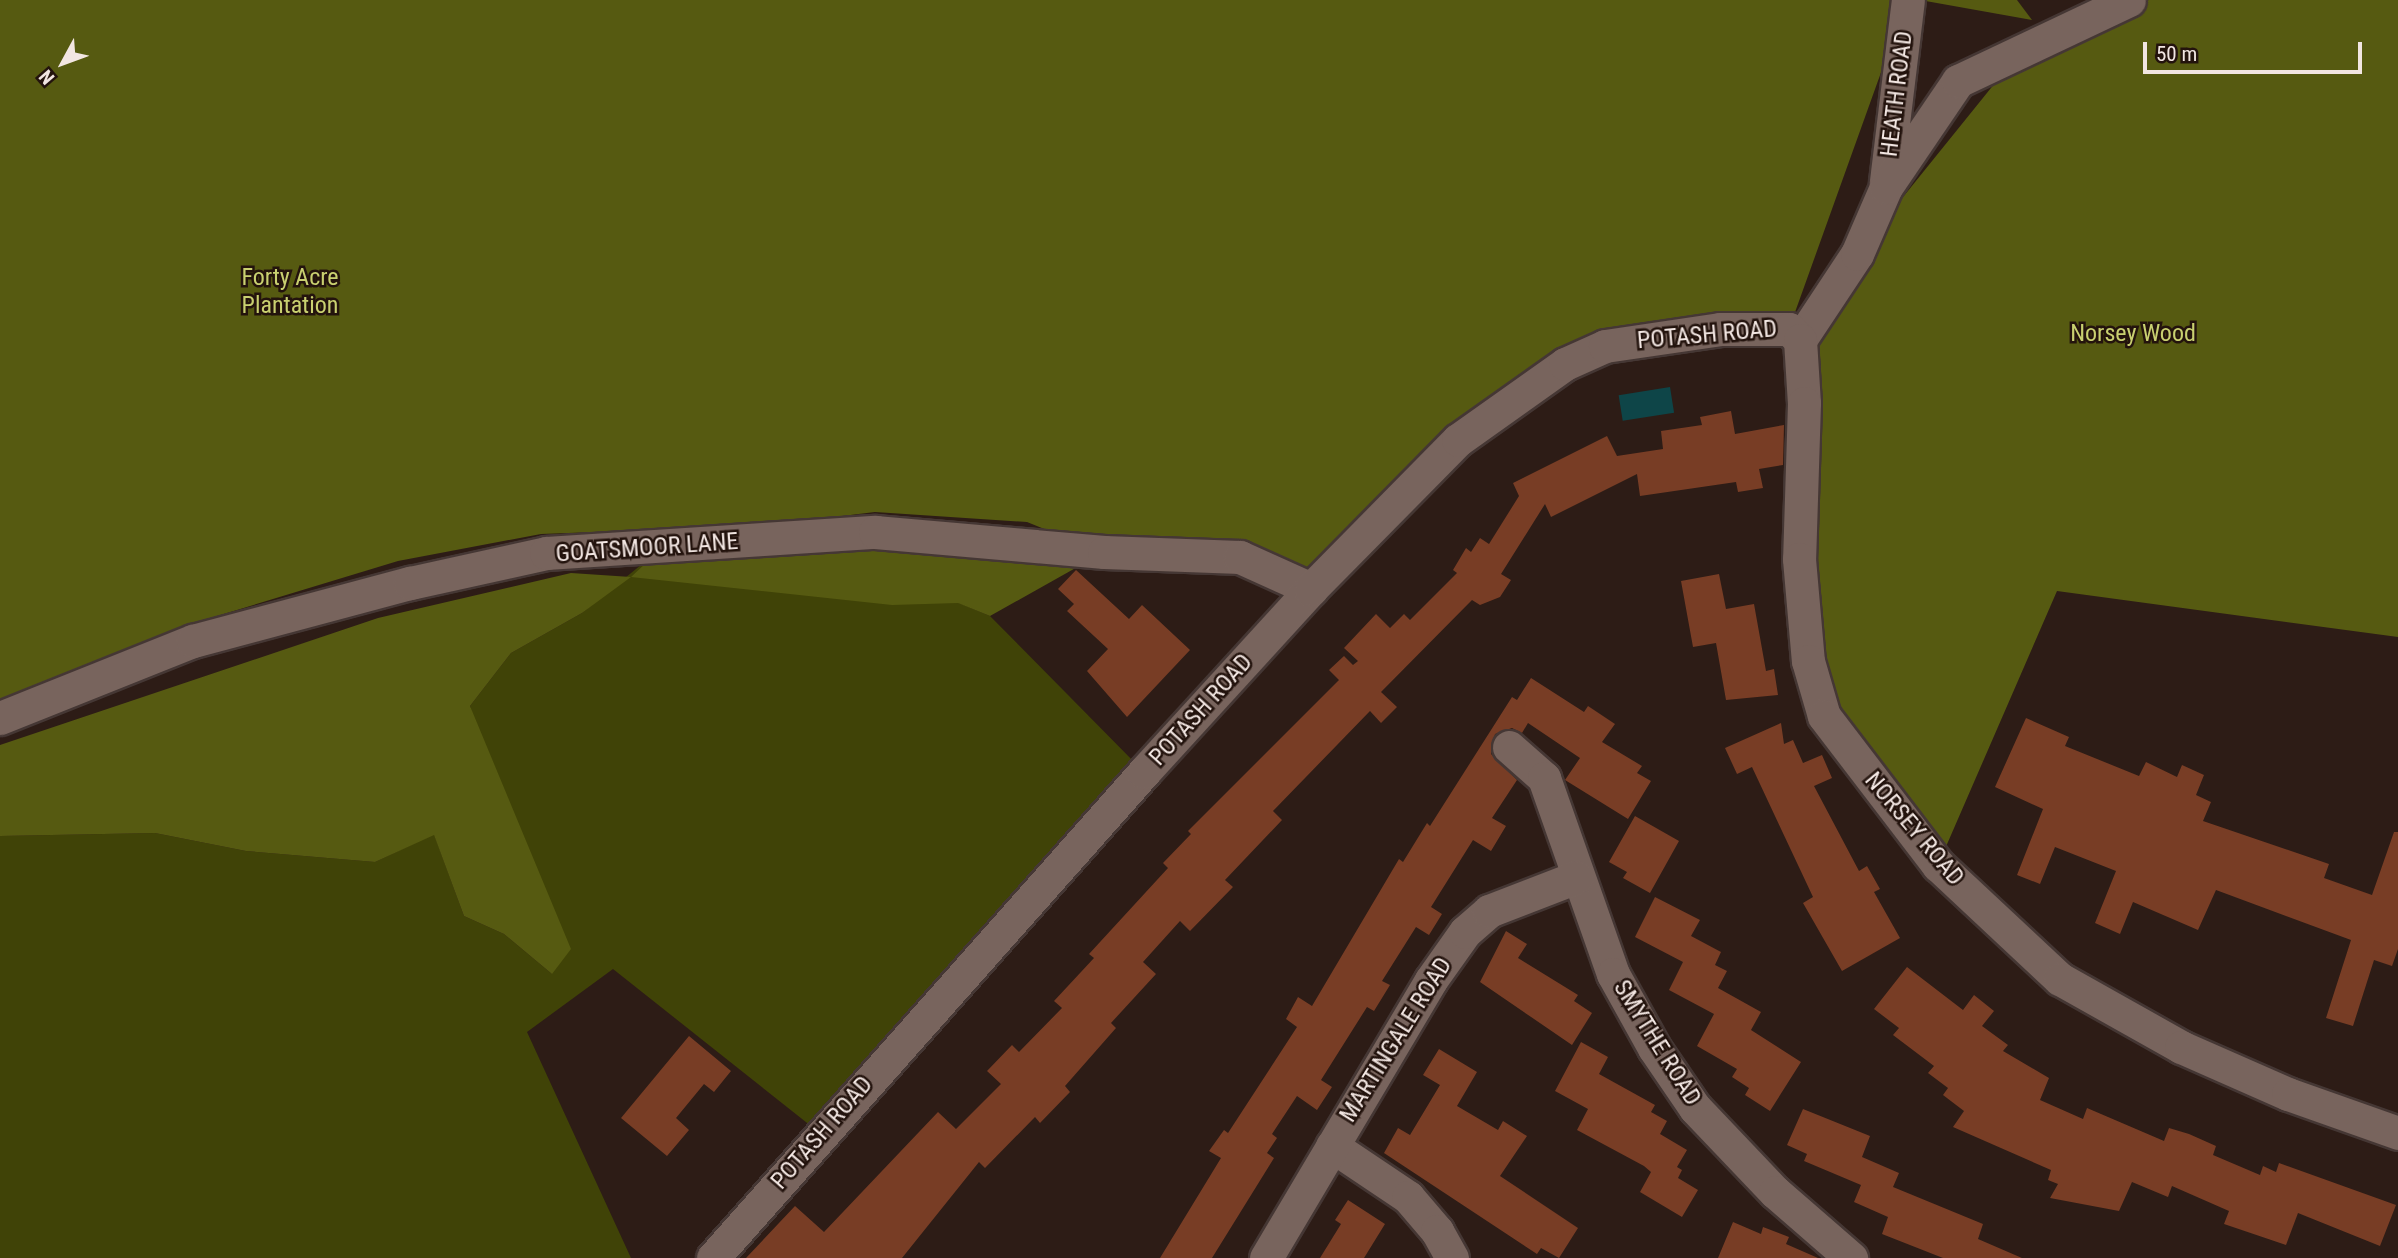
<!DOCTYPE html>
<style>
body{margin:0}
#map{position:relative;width:2398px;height:1258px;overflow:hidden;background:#2d1c16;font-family:"Roboto Condensed",sans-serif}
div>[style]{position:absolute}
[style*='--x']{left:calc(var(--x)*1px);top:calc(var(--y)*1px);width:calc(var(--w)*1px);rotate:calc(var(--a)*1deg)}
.green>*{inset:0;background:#404307}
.forest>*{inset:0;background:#565a11}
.water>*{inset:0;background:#0e4548;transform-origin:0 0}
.building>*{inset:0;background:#783d25}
.roads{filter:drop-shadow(2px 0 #453734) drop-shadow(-2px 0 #453734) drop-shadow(0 2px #453734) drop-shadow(0 -2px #453734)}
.minor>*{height:33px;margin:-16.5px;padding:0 16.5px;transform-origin:16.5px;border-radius:16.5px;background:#78645d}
span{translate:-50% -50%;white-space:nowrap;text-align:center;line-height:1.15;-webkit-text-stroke:5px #23130d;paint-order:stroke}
.street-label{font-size:24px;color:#f2e6e2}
.park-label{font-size:24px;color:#c9d070}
.north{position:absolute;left:28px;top:28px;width:70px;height:70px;-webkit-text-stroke:5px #23130d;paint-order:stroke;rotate:229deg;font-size:19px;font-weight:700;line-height:28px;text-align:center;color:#f2e6e2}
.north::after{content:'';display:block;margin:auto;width:24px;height:32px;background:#f2e6e2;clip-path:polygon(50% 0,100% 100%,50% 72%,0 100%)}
.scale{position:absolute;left:2143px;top:42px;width:219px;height:32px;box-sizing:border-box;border:4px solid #f2e6e2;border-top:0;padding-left:9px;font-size:21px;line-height:24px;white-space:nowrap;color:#f2e6e2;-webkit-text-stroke:5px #23130d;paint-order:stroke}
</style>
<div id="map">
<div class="green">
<i style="clip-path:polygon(663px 547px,959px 603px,990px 616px,1144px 772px,821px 1134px,613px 969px,527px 1032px,631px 1258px,0 1258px,0 836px,155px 833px,246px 851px,375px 862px,434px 834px,464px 916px,504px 934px,552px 974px,470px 706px,511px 653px,582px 613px)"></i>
</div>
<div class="forest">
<i style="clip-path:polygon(0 0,1907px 0,1789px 329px,1605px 346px,1458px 440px,1311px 589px,1240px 557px,1104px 552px,990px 616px,958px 603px,892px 605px,631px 577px,582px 613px,511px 653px,470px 706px,571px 949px,552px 974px,504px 934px,464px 916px,434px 835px,375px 862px,246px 851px,155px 833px,0 836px,0 745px,378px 618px,571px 573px,631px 577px,663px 547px,766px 540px,1101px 552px,1027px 522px,875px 512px,759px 526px,541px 534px,398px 561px,184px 626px,0 700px)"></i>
<i style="clip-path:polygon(1920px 0,2017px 0,2032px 20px)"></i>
<i style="clip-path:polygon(2134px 0,2398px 0,2398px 637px,2057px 591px,1938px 865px,1808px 661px,1809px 338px,1857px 254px,2020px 52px)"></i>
</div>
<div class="water">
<i style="left:1670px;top:387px;width:26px;height:52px;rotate:81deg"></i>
</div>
<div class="building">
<i style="clip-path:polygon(1731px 411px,1735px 434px,1784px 425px,1783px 465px,1759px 469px,1763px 488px,1738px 492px,1736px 482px,1640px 496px,1637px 474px,1551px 517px,1545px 504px,1501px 574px,1511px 580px,1500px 597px,1480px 605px,1472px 600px,1381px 692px,1397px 707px,1381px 723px,1370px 711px,1273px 811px,1282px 820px,1225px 880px,1233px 887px,1190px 931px,1180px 921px,1143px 962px,1156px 974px,1111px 1023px,1116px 1028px,1065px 1086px,1070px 1092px,1040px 1123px,1035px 1117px,985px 1168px,979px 1162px,902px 1258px,746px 1258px,795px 1206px,824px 1232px,938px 1112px,956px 1129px,1001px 1084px,987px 1071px,1012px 1045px,1019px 1052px,1062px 1008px,1054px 1001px,1094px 958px,1089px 954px,1168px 868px,1163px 863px,1191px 834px,1188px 831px,1339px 680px,1329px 670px,1344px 656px,1353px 665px,1358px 661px,1344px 648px,1376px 614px,1390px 628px,1404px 614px,1410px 620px,1457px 573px,1453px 570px,1466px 548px,1471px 552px,1480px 538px,1489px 544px,1519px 496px,1513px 483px,1607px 436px,1617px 456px,1663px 449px,1661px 431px,1702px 425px,1700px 417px)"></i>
<i style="clip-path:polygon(1076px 570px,1129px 619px,1142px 605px,1190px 650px,1127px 717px,1087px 671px,1108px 649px,1067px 611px,1074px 604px,1058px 589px)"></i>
<i style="clip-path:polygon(1719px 574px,1726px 609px,1754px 604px,1766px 671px,1774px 669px,1778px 695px,1726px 700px,1716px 643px,1693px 647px,1681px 581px)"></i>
<i style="clip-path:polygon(1531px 678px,1584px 712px,1588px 706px,1615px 724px,1602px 742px,1642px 766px,1637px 773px,1651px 781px,1628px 819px,1565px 780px,1580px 758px,1528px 723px,1522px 733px,1512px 728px,1495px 734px,1491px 754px,1517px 780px,1492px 818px,1506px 826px,1491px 851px,1473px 840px,1431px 907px,1442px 914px,1429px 935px,1416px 927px,1382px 981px,1390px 985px,1374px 1011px,1367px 1007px,1321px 1080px,1332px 1087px,1317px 1110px,1297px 1096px,1272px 1134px,1277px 1138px,1267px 1153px,1274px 1158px,1212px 1258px,1160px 1258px,1221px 1158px,1209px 1151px,1224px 1130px,1228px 1133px,1297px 1027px,1286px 1019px,1298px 997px,1312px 1006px,1399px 859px,1403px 862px,1427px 823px,1430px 826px,1512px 697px,1517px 700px)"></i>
<i style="clip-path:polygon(2026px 718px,2069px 737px,2065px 746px,2139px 776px,2146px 762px,2177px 777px,2182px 765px,2204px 775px,2196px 795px,2211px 802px,2203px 821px,2329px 864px,2324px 878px,2372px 895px,2394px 832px,2398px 832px,2398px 949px,2392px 966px,2374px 960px,2353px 1026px,2326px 1018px,2351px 940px,2216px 890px,2198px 930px,2133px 902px,2120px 934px,2095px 923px,2116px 871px,2055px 847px,2040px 884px,2017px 875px,2043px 809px,1995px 787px)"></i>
<i style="clip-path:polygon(1781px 723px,1784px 744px,1793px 740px,1803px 763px,1822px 755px,1832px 778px,1814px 786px,1859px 871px,1867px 866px,1880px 889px,1874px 892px,1900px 938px,1842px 971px,1803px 903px,1813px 897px,1752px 767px,1737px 774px,1725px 748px)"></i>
<i style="clip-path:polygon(1635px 816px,1679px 841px,1650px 893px,1623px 878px,1627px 872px,1609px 862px)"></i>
<i style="clip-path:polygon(1655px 897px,1700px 920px,1691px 936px,1721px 952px,1715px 965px,1727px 971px,1718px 988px,1761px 1012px,1751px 1030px,1801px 1062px,1770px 1111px,1745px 1095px,1749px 1088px,1732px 1077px,1737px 1069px,1697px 1046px,1714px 1014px,1669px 990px,1683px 962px,1635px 937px)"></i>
<i style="clip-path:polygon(1506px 931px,1527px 944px,1518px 958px,1578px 995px,1574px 1001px,1592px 1013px,1572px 1045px,1480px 982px)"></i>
<i style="clip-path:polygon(1907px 967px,1963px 1010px,1974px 995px,1994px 1011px,1982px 1026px,2008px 1045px,2003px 1051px,2049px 1078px,2040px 1100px,2083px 1119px,2087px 1108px,2164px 1141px,2169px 1128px,2189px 1134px,2216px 1146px,2213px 1155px,2260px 1175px,2263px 1166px,2276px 1172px,2279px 1163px,2396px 1205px,2380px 1246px,2298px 1213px,2286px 1245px,2224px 1224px,2229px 1211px,2172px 1186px,2168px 1197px,2132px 1182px,2119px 1211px,2050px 1198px,2058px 1184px,2048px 1180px,2051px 1170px,1953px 1127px,1964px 1111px,1943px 1095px,1948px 1088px,1928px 1073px,1934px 1066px,1893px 1035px,1899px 1028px,1874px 1009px)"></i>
<i style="clip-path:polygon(689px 1036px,731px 1071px,714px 1092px,704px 1084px,676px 1118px,689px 1130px,667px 1156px,621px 1118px)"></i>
<i style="clip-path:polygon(1581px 1042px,1608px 1057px,1599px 1074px,1655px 1105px,1651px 1112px,1667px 1121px,1660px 1134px,1687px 1150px,1677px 1167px,1682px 1170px,1678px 1178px,1698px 1190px,1682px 1217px,1640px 1192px,1651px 1172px,1644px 1166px,1577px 1130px,1588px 1109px,1555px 1091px)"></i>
<i style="clip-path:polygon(1439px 1049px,1477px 1072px,1457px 1106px,1498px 1130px,1503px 1121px,1527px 1136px,1500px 1176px,1578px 1228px,1559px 1258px,1541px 1248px,1537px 1254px,1384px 1153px,1398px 1128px,1410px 1135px,1440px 1085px,1423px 1075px)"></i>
<i style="clip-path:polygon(1803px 1109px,1870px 1136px,1862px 1157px,1899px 1173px,1893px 1187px,1983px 1224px,1978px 1239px,2022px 1258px,1943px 1258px,1882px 1234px,1888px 1217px,1854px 1202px,1861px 1185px,1804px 1161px,1807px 1154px,1787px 1145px)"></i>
<i style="clip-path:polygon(1348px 1200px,1385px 1224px,1364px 1258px,1320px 1258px,1341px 1224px,1335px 1220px)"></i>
<i style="clip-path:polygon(1733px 1222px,1761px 1234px,1763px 1227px,1789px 1237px,1786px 1244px,1818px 1258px,1718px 1258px)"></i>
</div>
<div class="roads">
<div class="minor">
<i style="--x:1886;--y:181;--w:182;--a:-83.1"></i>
<i style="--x:1800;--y:340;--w:103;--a:-56.5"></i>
<i style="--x:1857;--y:254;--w:73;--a:-66.6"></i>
<i style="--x:1886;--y:187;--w:128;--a:-55.8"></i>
<i style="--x:1958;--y:81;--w:189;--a:-25.3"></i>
<i style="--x:0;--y:718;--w:208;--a:-21.8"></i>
<i style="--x:193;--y:641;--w:225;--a:-15"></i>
<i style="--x:410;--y:583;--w:139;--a:-12.4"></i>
<i style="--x:546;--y:553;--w:330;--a:-3.7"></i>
<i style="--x:875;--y:532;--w:230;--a:5"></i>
<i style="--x:1104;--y:552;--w:136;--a:2.1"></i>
<i style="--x:1240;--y:557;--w:78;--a:24.3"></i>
<i style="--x:1509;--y:747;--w:47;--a:41.5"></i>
<i style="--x:1544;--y:778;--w:208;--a:70.6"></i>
<i style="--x:1613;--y:974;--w:85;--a:61"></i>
<i style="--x:1654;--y:1048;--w:73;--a:55.7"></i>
<i style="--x:1695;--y:1108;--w:116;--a:46.4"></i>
<i style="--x:1775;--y:1192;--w:101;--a:41"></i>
<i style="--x:1332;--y:1146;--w:92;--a:33.9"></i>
<i style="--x:1408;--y:1197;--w:45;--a:49.5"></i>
<i style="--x:1437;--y:1231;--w:31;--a:61"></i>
<i style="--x:713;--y:1258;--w:650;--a:-48.43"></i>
<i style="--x:1144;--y:772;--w:248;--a:-47.6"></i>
<i style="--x:1311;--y:589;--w:209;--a:-45.4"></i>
<i style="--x:1458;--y:440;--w:131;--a:-35.4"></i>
<i style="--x:1565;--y:364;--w:44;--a:-24.2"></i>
<i style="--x:1605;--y:346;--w:116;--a:-8.4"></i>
<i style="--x:1720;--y:329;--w:69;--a:0"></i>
<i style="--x:1789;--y:329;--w:16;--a:45"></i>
<i style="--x:1800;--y:340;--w:63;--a:86.4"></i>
<i style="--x:1804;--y:403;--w:156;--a:91.8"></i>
<i style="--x:1799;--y:559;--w:102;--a:85"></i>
<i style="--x:1808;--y:661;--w:57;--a:73.8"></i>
<i style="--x:1824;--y:716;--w:188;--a:52.6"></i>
<i style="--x:1938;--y:865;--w:167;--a:43.1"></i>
<i style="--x:2060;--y:979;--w:139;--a:29.3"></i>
<i style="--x:2181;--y:1047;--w:117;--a:23.7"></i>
<i style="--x:2288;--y:1094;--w:117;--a:19.5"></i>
<i style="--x:1266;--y:1258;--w:323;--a:-59.3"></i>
<i style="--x:1431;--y:980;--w:59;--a:-54.7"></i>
<i style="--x:1465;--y:932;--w:32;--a:-41"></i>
<i style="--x:1489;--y:911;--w:94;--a:-21.1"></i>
</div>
</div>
<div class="street-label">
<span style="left:1897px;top:94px;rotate:-83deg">HEATH ROAD</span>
<span style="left:1707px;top:335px;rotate:-5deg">POTASH ROAD</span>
<span style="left:647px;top:548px;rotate:-4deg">GOATSMOOR LANE</span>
<span style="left:1201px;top:710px;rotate:-48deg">POTASH ROAD</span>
<span style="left:1914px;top:829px;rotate:50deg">NORSEY ROAD</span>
<span style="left:1396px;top:1040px;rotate:-58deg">MARTINGALE ROAD</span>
<span style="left:1657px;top:1043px;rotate:58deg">SMYTHE ROAD</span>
<span style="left:822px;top:1133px;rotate:-49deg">POTASH ROAD</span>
</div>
<div class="park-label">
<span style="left:290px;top:292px">Forty Acre<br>Plantation</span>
<span style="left:2133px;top:334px">Norsey Wood</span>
</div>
<div class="north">N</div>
<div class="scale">50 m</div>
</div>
